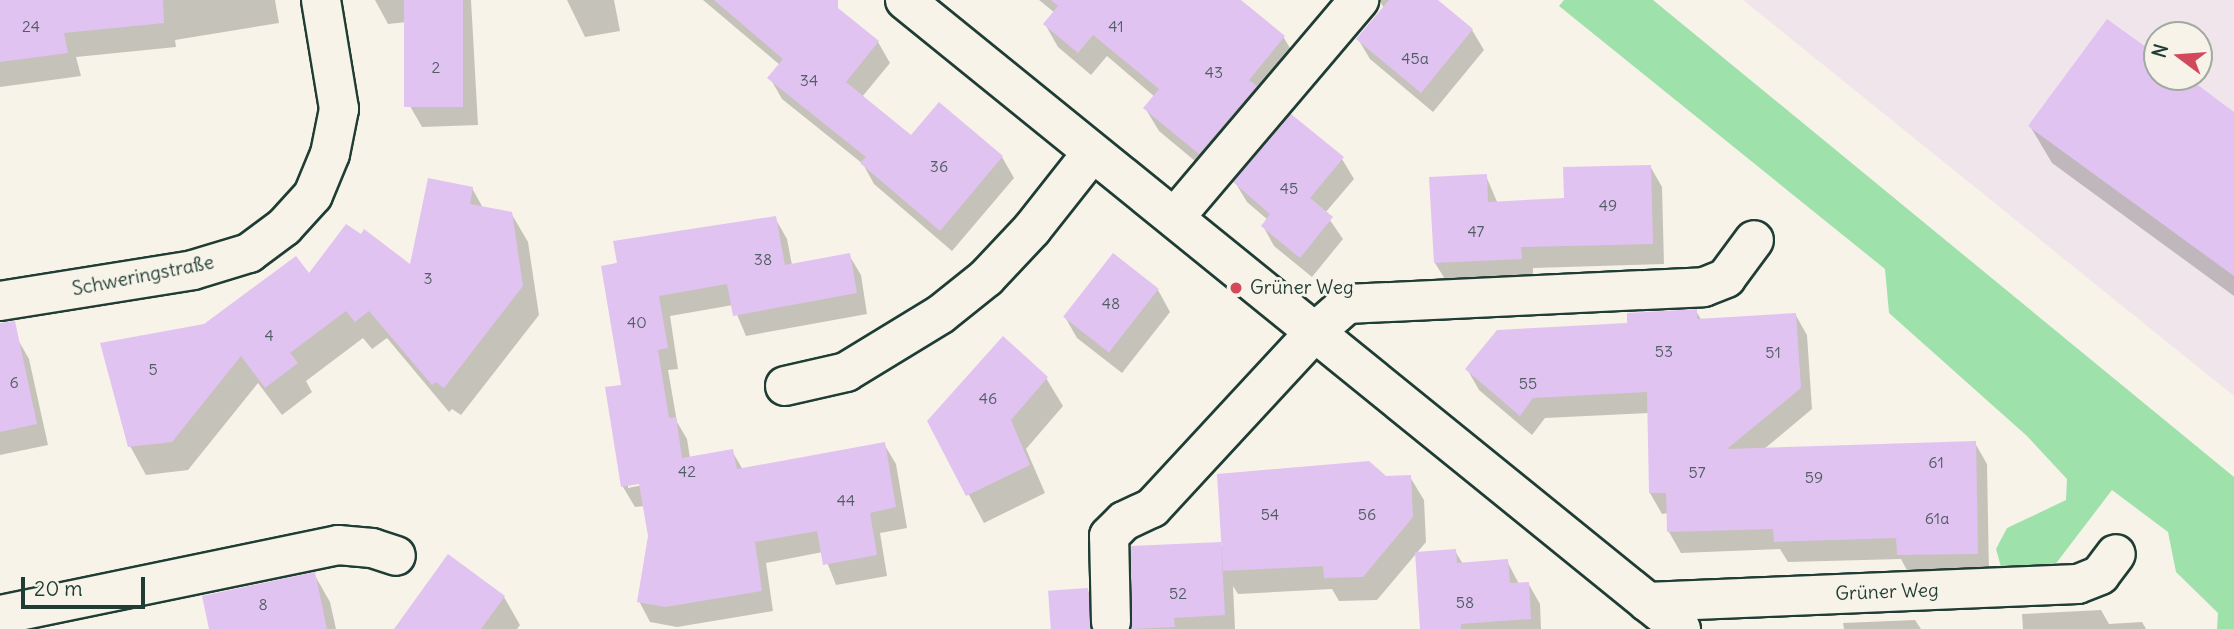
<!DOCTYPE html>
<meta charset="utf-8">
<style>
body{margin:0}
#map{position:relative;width:2234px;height:629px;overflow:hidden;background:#f7f3e8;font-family:Delius,sans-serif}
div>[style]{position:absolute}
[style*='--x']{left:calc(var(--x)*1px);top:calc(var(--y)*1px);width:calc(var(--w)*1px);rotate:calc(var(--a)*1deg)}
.built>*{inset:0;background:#f0e5eb}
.green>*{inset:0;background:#9fe1ab}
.shadow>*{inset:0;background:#0003}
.building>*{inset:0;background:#e1c3f1;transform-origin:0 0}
.roads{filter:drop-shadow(2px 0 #1f3d34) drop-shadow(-2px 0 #1f3d34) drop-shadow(0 2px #1f3d34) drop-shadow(0 -2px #1f3d34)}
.minor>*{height:38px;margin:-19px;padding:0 19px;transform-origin:19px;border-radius:19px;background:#f7f3e8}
.dots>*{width:19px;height:19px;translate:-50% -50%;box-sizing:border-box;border:4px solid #f7f3e8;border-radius:50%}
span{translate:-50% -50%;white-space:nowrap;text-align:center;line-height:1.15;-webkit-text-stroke:6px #f7f3e8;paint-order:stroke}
.number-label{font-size:16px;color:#505e63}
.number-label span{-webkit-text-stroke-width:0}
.street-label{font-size:19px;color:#1f3d34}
.poi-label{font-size:19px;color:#1f3d34}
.left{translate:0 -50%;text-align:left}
.north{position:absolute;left:2143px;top:21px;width:70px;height:70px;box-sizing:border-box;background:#f7f3e8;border:2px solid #a1aaa0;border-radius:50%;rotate:286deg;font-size:19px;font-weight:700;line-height:28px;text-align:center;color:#1f3d34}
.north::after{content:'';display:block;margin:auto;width:24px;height:32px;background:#d1495b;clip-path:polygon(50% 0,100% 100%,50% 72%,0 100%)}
.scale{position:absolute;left:21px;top:577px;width:124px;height:32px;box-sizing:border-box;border:4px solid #1f3d34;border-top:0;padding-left:9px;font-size:21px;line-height:24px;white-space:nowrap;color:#1f3d34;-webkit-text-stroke:5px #f7f3e8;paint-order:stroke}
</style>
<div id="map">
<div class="built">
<i style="clip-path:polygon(evenodd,1743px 0,2234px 0,2234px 396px,1743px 0,2157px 35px,2199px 35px,2199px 77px,2157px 77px,2157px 35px)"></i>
</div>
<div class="green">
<i style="clip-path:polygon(1564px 0,1653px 0,2234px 477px,2234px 629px,2217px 629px,2218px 613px,2176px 572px,2168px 532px,2112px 490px,2054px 566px,2001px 567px,1996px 549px,2007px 528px,2066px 500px,2067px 479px,2027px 436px,1889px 313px,1885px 269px,1559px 6px)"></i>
</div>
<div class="shadow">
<i style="clip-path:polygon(0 0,275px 0,279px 23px,175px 40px,176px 47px,76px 57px,81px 76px,0 87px)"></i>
<i style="clip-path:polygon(375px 0,471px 0,478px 125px,422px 127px,410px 106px,407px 22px,388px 24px)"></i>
<i style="clip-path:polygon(567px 0,614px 0,620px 31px,585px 37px)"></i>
<i style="clip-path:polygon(703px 0,827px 0,878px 42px,890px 63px,862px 97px,911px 137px,1002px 157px,1014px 178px,952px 251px,874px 184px,863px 164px,782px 99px,770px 78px,780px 65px)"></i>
<i style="clip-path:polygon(1039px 0,1238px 0,1284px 38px,1297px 60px,1213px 176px,1159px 131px,1145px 108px,1155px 97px,1107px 56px,1091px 75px,1058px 47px,1045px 24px,1055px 13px)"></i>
<i style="clip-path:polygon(1379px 0,1435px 0,1472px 30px,1484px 50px,1433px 112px,1370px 59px,1358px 39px,1384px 8px)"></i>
<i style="clip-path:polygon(2157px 58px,2157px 77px,2184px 77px,2234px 114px,2234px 296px,2052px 163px,2030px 126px)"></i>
<i style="clip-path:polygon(1342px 159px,1354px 179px,1325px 213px,1343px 239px,1312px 277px,1274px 246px,1263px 226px,1268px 220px,1247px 202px,1235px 182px)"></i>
<i style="clip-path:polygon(1650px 166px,1662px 187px,1664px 264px,1533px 268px,1533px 279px,1448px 284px,1435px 263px,1431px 179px,1486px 176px,1498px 204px,1566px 200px)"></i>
<i style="clip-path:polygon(472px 188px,483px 208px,511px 213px,528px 242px,539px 315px,461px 415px,452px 409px,449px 412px,387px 338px,372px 349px,363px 338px,306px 381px,312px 392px,282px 415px,258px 383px,188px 470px,146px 475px,130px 446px,205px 326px,309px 276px,412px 267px)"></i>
<i style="clip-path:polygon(evenodd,775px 218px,787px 239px,792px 265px,849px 255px,861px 275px,867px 314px,746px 336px,733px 305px,670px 316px,678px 369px,668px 370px,677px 422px,687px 439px,690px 458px,732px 451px,743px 470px,884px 444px,896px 464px,907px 528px,880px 533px,887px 576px,836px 585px,823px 552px,766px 563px,773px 611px,677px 627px,650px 622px,639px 601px,650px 536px,644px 506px,635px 507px,623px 487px,607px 389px,623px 386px,603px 267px,775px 218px,647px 481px,648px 484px,628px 488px,628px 484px,647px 481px)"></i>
<i style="clip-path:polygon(1158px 290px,1170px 312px,1122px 373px,1077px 338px,1065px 317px)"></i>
<i style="clip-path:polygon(1696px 311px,1702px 321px,1795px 314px,1807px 335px,1812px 409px,1763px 450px,1975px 443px,1987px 464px,1989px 574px,1910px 576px,1901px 559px,1788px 562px,1780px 549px,1681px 553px,1669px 532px,1668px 513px,1662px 514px,1650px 493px,1649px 413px,1545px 418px,1532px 435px,1479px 390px,1467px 369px)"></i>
<i style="clip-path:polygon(17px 338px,29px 359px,48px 445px,0 455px,0 342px)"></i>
<i style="clip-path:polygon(1046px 378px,1063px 406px,1026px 449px,1045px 493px,984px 523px,929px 421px)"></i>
<i style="clip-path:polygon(1410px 477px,1424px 500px,1426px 542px,1377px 600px,1339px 601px,1332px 589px,1238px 594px,1233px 586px,1235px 629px,1133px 629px,1133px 548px,1220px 544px,1223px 548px,1386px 478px)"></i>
<i style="clip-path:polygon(1455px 551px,1463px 564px,1507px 561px,1519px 584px,1528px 583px,1540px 604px,1541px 629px,1422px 629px)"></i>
<i style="clip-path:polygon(314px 574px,330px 602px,336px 629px,211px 629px)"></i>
<i style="clip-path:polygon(1087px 589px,1100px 610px,1101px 629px,1051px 629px)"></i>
<i style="clip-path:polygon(504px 597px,520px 625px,517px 629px,396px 629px)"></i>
<i style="clip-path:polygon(2101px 610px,2109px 624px,2142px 622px,2146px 629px,2023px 629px,2022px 614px)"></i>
<i style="clip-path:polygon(1915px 620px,1921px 629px,1844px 629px,1843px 623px)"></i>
</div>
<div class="building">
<i style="clip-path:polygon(0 0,163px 0,164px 23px,64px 33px,68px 53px,0 62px)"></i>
<i style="left:404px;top:0;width:59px;height:107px"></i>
<i style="clip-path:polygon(714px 0,838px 0,838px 8px,879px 41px,846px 82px,911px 135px,939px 102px,1003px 156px,940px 231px,860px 163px,866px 157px,767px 78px,783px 59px)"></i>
<i style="clip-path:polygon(1051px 0,1241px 0,1285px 36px,1249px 80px,1257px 86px,1199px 154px,1143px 108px,1159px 89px,1093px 35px,1078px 53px,1043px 24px,1058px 6px)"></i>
<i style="clip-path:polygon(1389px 0,1438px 0,1473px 29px,1421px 93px,1356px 39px)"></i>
<i style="clip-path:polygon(2107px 19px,2157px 55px,2157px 77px,2187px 77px,2234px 112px,2234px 276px,2028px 126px)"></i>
<i style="clip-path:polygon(1291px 114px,1344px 157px,1310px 198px,1333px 217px,1300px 258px,1261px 226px,1270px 214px,1233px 182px)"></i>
<i style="clip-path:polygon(1651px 165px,1653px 244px,1521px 247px,1522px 259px,1434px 263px,1429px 177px,1487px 174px,1488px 202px,1564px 198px,1563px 167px)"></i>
<i style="clip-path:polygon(428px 178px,473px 187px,470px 204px,512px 212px,523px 286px,444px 388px,436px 382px,432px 385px,369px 311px,355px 322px,346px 311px,290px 353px,298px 363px,265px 388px,241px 356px,172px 442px,128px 447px,100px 343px,204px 324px,296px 256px,309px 273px,346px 224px,361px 234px,364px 229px,410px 264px)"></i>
<i style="clip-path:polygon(776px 216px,785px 265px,850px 253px,857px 293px,733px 316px,727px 284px,659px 296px,668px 348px,658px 350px,669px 418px,676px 417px,682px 458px,733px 449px,737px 469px,885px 442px,896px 507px,870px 513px,877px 555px,823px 565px,817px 531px,755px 542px,762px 591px,665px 607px,637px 602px,648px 536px,639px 484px,621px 487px,605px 387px,621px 385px,601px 266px,617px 263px,613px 241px)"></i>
<i style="left:1113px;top:253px;width:58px;height:81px;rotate:38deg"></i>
<i style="clip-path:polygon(1697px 309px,1697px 319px,1796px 313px,1801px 388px,1727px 449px,1976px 441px,1978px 554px,1897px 555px,1896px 538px,1774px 542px,1773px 529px,1667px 532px,1666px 493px,1649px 493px,1647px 392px,1533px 398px,1520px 416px,1465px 369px,1497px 330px,1627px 323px,1627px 313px)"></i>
<i style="clip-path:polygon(15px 321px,37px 424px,0 432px,0 323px)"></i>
<i style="clip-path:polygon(1003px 336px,1048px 377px,1011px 420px,1030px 465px,966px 496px,927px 421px)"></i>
<i style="clip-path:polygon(1369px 461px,1386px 476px,1411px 475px,1413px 517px,1363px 577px,1324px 578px,1323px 566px,1223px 571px,1217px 474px)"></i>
<i style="clip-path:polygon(1221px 542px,1225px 615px,1174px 618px,1175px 627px,1131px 629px,1131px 546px)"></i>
<i style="clip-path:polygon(1456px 549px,1457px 563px,1508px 559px,1510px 583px,1529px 582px,1531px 619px,1461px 624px,1461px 629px,1420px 629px,1415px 552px)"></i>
<i style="clip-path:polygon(448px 554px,505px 596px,481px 629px,394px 629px)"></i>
<i style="clip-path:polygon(315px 572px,327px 629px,209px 629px,202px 596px)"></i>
<i style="left:1088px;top:588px;width:41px;height:40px;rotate:86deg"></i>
</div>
<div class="roads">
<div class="minor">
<i style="--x:905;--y:0;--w:999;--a:39.03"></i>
<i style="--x:1175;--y:217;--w:285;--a:-49.7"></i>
<i style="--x:0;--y:301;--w:195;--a:-9.1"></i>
<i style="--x:193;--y:270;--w:59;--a:-16.9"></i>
<i style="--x:249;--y:253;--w:44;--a:-36.6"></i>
<i style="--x:284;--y:227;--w:43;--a:-47.8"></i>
<i style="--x:313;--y:195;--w:44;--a:-67.5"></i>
<i style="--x:330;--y:154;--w:46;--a:-78.7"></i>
<i style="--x:339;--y:109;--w:110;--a:-99.4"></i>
<i style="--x:785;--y:386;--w:63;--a:-12.9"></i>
<i style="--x:846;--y:372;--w:111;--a:-31.4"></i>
<i style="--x:941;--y:314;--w:58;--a:-38.7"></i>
<i style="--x:986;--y:278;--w:67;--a:-46.8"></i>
<i style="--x:1032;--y:229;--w:97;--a:-51.7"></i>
<i style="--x:1647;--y:602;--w:431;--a:-2.4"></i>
<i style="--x:2078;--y:584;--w:24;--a:-22"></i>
<i style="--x:2100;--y:575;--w:26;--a:-53"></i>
<i style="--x:0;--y:615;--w:345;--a:-11.7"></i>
<i style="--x:338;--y:545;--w:34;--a:5"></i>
<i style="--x:372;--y:548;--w:25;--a:18"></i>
<i style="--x:1111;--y:622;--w:86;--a:-91.3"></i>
<i style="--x:1109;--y:536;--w:21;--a:-45"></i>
<i style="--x:1124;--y:521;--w:31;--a:-25"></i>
<i style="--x:1152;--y:508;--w:240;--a:-47.2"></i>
<i style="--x:1315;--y:332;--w:43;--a:-41.2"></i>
<i style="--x:1347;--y:304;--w:357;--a:-2.7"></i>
<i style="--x:1704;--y:287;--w:24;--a:-22"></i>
<i style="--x:1726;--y:278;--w:47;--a:-53.6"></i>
</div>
</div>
<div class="dots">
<i style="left:1236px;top:288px;background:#d1495b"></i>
</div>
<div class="number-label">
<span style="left:31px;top:26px">24</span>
<span style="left:1116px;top:26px">41</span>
<span style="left:1415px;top:58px">45a</span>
<span style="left:436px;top:67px">2</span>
<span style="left:1214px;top:72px">43</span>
<span style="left:809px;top:80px">34</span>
<span style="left:939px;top:166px">36</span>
<span style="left:1289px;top:188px">45</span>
<span style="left:1608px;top:205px">49</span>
<span style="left:1476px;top:231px">47</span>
<span style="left:763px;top:259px">38</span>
<span style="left:428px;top:278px">3</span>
<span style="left:1111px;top:303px">48</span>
<span style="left:637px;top:322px">40</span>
<span style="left:269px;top:335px">4</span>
<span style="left:1664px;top:351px">53</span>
<span style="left:1773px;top:352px">51</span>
<span style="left:153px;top:369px">5</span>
<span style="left:14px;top:382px">6</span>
<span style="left:1528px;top:383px">55</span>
<span style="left:988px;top:398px">46</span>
<span style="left:1936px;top:462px">61</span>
<span style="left:687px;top:471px">42</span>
<span style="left:1697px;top:472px">57</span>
<span style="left:1814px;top:477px">59</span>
<span style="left:846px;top:500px">44</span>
<span style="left:1270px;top:514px">54</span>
<span style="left:1367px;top:514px">56</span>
<span style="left:1937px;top:518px">61a</span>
<span style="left:1178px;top:593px">52</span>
<span style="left:1465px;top:602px">58</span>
<span style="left:263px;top:604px">8</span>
</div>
<div class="street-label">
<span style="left:143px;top:276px;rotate:-11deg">Schweringstraße</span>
<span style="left:1887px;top:592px;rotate:-2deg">Grüner Weg</span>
</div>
<div class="poi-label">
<span class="left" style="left:1250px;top:288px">Grüner Weg</span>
</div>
<div class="north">N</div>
<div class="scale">20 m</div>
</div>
